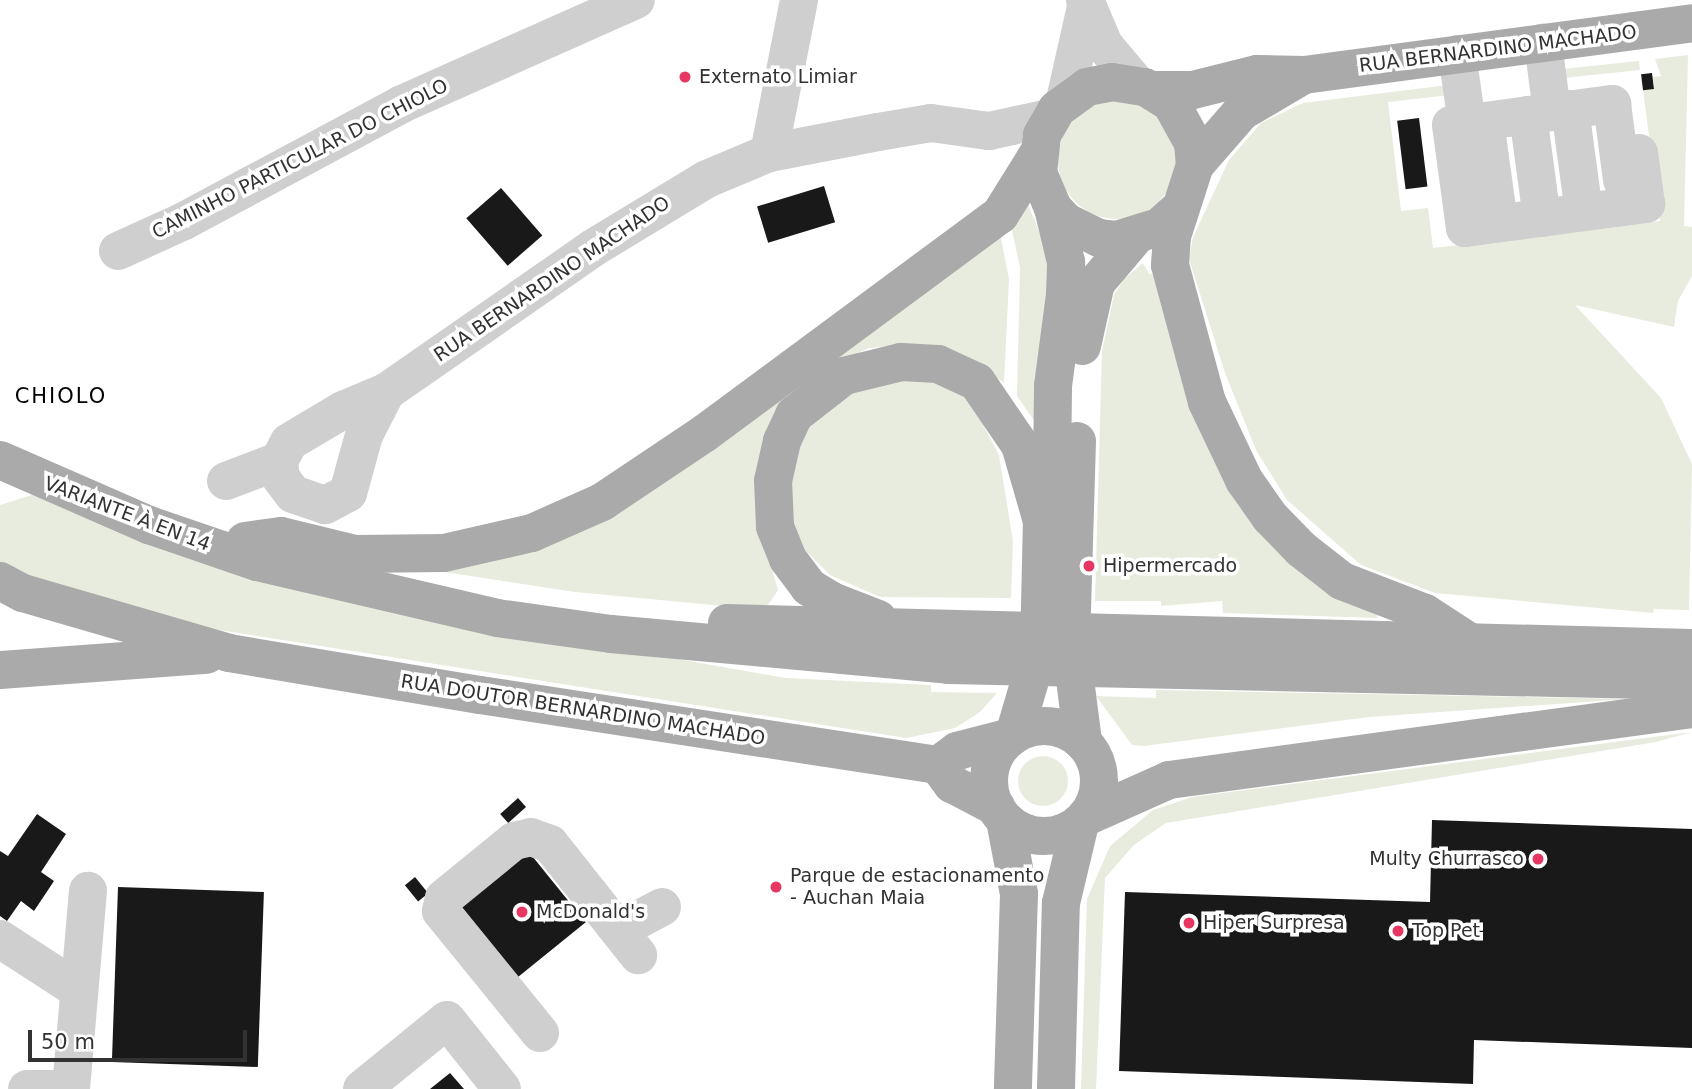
<!DOCTYPE html>
<meta charset="utf-8">
<style>
body{margin:0}
#map{position:relative;width:1692px;height:1089px;overflow:hidden;background:#fff;font-family:"DejaVu Sans",sans-serif}
div>[style]{position:absolute}
[style*='--x']{left:calc(var(--x)*1px);top:calc(var(--y)*1px);width:calc(var(--w)*1px);rotate:calc(var(--a)*1deg)}
.green>*{inset:0;background:#e8ecde;transform-origin:0 0}
.round{border-radius:50%}
.building>*{inset:0;background:#191919;transform-origin:0 0}
.minor>*{height:38px;margin:-19px;padding:0 19px;transform-origin:19px;border-radius:19px;background:#cfcfcf}
.major>*{height:38px;margin:-19px;padding:0 19px;transform-origin:19px;border-radius:19px;background:#aaa}
.major>.ring{margin:-19px;padding:0;box-sizing:content-box;background:none;border:38px solid #aaa;border-radius:50%}
.dots>*{width:19px;height:19px;translate:-50% -50%;box-sizing:border-box;border:4px solid #fff;border-radius:50%}
span{translate:-50% -50%;white-space:nowrap;text-align:center;line-height:1.15;-webkit-text-stroke:7px #fff;paint-order:stroke}
.street-label{font-size:19px;color:#323232}
.poi-label{font-size:19px;color:#323232}
.left{translate:0 -50%;text-align:left}
.right{translate:-100% -50%;text-align:right}
.neighbourhood-label{font-size:21px;color:#000;letter-spacing:2px}
.scale{position:absolute;left:28px;top:1030px;width:219px;height:32px;box-sizing:border-box;border:4px solid #323232;border-top:0;padding-left:9px;font-size:21px;line-height:24px;white-space:nowrap;color:#323232;-webkit-text-stroke:5px #fff;paint-order:stroke}
</style>
<div id="map">
<div class="green">
<i style="clip-path:polygon(1688px 55px,1684px 226px,1692px 227px,1692px 276px,1678px 301px,1674px 327px,1575px 305px,1661px 398px,1692px 464px,1689px 610px,1654px 609px,1653px 613px,1435px 593px,1361px 565px,1287px 500px,1256px 450px,1225px 373px,1189px 259px,1193px 237px,1229px 160px,1261px 123px,1303px 103px,1448px 85px,1450px 95px,1388px 102px,1401px 211px,1428px 208px,1433px 248px,1660px 221px,1643px 90px,1654px 88px,1653px 77px,1661px 76px,1655px 59px)"></i>
<i style="left:1639px;top:61px;width:9px;height:77px;rotate:84deg"></i>
<i class="round" style="left:1058px;top:101px;width:118px;height:118px"></i>
<i style="clip-path:polygon(1028px 204px,1049px 256px,1037px 425px,1017px 396px,1020px 268px,1011px 225px)"></i>
<i style="clip-path:polygon(1000px 233px,1009px 279px,1004px 383px,981px 366px,901px 345px,869px 348px,829px 366px,764px 542px,778px 590px,768px 605px,745px 608px,575px 592px,437px 571px,515px 556px)"></i>
<i style="clip-path:polygon(1143px 263px,1149px 274px,1159px 274px,1199px 415px,1378px 613px,1377px 618px,1223px 613px,1222px 601px,1161px 606px,1161px 601px,1095px 601px,1102px 351px,1114px 295px,1124px 279px)"></i>
<i style="clip-path:polygon(933px 380px,970px 400px,999px 455px,1013px 541px,1011px 598px,880px 597px,830px 575px,803px 548px,794px 530px,790px 488px,804px 429px,832px 399px,871px 381px)"></i>
<i style="clip-path:polygon(32px 495px,643px 653px,786px 678px,931px 685px,931px 692px,997px 693px,980px 712px,955px 728px,906px 738px,206px 628px,143px 613px,4px 567px,0 562px,0 505px)"></i>
<i style="clip-path:polygon(1156px 690px,1473px 696px,1628px 699px,1369px 717px,1144px 746px,1132px 745px,1096px 696px,1156px 698px)"></i>
<i style="clip-path:polygon(1692px 732px,1656px 742px,1166px 823px,1134px 845px,1105px 878px,1096px 1089px,1081px 1089px,1087px 899px,1110px 846px,1153px 810px,1192px 797px)"></i>
<i class="round" style="left:1018px;top:756px;width:50px;height:50px"></i>
</div>
<div class="building">
<i style="left:1652px;top:73px;width:16px;height:11px;rotate:83deg"></i>
<i style="left:1419px;top:118px;width:69px;height:22px;rotate:83deg"></i>
<i style="left:824px;top:186px;width:38px;height:70px;rotate:73deg"></i>
<i style="left:501px;top:188px;width:63px;height:46px;rotate:49deg"></i>
<i style="left:518px;top:798px;width:12px;height:24px;rotate:48deg"></i>
<i style="clip-path:polygon(37px 814px,66px 834px,41px 872px,54px 881px,34px 911px,21px 901px,7px 921px,0 916px,0 851px,8px 856px)"></i>
<i style="clip-path:polygon(1432px 820px,1692px 829px,1692px 1048px,1474px 1040px,1473px 1084px,1119px 1071px,1125px 892px,1430px 902px)"></i>
<i style="left:524px;top:846px;width:98px;height:87px;rotate:51deg"></i>
<i style="left:415px;top:877px;width:21px;height:13px;rotate:51deg"></i>
<i style="left:118px;top:887px;width:146px;height:175px;rotate:2deg"></i>
<i style="clip-path:polygon(450px 1073px,464px 1089px,430px 1089px)"></i>
</div>
<div class="minor">
<i style="--x:1085;--y:0;--w:49;--a:67.1"></i>
<i style="--x:1104;--y:45;--w:51;--a:49.8"></i>
<i style="--x:1457;--y:54;--w:70;--a:81.8"></i>
<i style="--x:1467;--y:123;--w:18;--a:-6"></i>
<i style="--x:1485;--y:121;--w:68;--a:-7.7"></i>
<i style="--x:1552;--y:112;--w:70;--a:-97.4"></i>
<i style="--x:1065;--y:100;--w:95;--a:-77.3"></i>
<i style="--x:1570;--y:109;--w:104;--a:82.3"></i>
<i style="--x:1552;--y:112;--w:61;--a:-7.6"></i>
<i style="--x:1612;--y:104;--w:77;--a:82.5"></i>
<i style="--x:1528;--y:115;--w:104;--a:82.3"></i>
<i style="--x:1485;--y:121;--w:103;--a:82.2"></i>
<i style="--x:1467;--y:123;--w:16;--a:173"></i>
<i style="--x:1451;--y:125;--w:104;--a:82.3"></i>
<i style="--x:1465;--y:228;--w:183;--a:-7.6"></i>
<i style="--x:1646;--y:204;--w:51;--a:-97.8"></i>
<i style="--x:1639;--y:153;--w:20;--a:171"></i>
<i style="--x:769;--y:153;--w:156;--a:-78.9"></i>
<i style="--x:118;--y:251;--w:72;--a:-24.4"></i>
<i style="--x:184;--y:221;--w:247;--a:-28.2"></i>
<i style="--x:402;--y:104;--w:256;--a:-24"></i>
<i style="--x:386;--y:392;--w:48;--a:117.1"></i>
<i style="--x:364;--y:435;--w:60;--a:105.4"></i>
<i style="--x:348;--y:493;--w:26;--a:152"></i>
<i style="--x:325;--y:505;--w:34;--a:-161"></i>
<i style="--x:293;--y:494;--w:20;--a:-127"></i>
<i style="--x:281;--y:478;--w:17;--a:-97"></i>
<i style="--x:279;--y:461;--w:21;--a:-62"></i>
<i style="--x:289;--y:442;--w:63;--a:-30.7"></i>
<i style="--x:343;--y:410;--w:47;--a:-22.7"></i>
<i style="--x:386;--y:392;--w:252;--a:-34.8"></i>
<i style="--x:593;--y:248;--w:133;--a:-31.2"></i>
<i style="--x:707;--y:179;--w:67;--a:-22.8"></i>
<i style="--x:769;--y:153;--w:111;--a:-10.9"></i>
<i style="--x:878;--y:132;--w:54;--a:-9.6"></i>
<i style="--x:931;--y:123;--w:59;--a:7.9"></i>
<i style="--x:989;--y:131;--w:61;--a:-12.2"></i>
<i style="--x:226;--y:481;--w:57;--a:-20.7"></i>
<i style="--x:617;--y:926;--w:15;--a:-11"></i>
<i style="--x:632;--y:923;--w:34;--a:-28"></i>
<i style="--x:0;--y:939;--w:92;--a:33"></i>
<i style="--x:540;--y:1033;--w:157;--a:-129.1"></i>
<i style="--x:441;--y:911;--w:13;--a:-77"></i>
<i style="--x:444;--y:898;--w:90;--a:-39.2"></i>
<i style="--x:514;--y:841;--w:17;--a:-13"></i>
<i style="--x:531;--y:837;--w:20;--a:20"></i>
<i style="--x:550;--y:844;--w:142;--a:51.6"></i>
<i style="--x:27;--y:1089;--w:37;--a:0"></i>
<i style="--x:71;--y:1089;--w:199;--a:-85.1"></i>
<i style="--x:362;--y:1089;--w:109;--a:-39.1"></i>
<i style="--x:447;--y:1020;--w:88;--a:51.4"></i>
</div>
<div class="major">
<i style="--x:1152;--y:90;--w:41;--a:0"></i>
<i style="--x:1193;--y:90;--w:66;--a:-14"></i>
<i style="--x:1257;--y:74;--w:47;--a:1.2"></i>
<i style="--x:1304;--y:75;--w:391;--a:-7.6"></i>
<i style="--x:1195;--y:165;--w:70;--a:-49"></i>
<i style="--x:1241;--y:112;--w:71;--a:-30.5"></i>
<i style="--x:1178;--y:210;--w:25;--a:138"></i>
<i style="--x:1159;--y:227;--w:44;--a:162.8"></i>
<i style="--x:1117;--y:240;--w:18;--a:-174"></i>
<i style="--x:1099;--y:238;--w:37;--a:-154"></i>
<i style="--x:1066;--y:222;--w:19;--a:-133"></i>
<i style="--x:1053;--y:208;--w:38;--a:-113"></i>
<i style="--x:1038;--y:173;--w:38;--a:-84"></i>
<i style="--x:1042;--y:135;--w:30;--a:-60"></i>
<i style="--x:1057;--y:109;--w:37;--a:-36"></i>
<i style="--x:1087;--y:87;--w:25;--a:-11"></i>
<i style="--x:1112;--y:82;--w:33;--a:9"></i>
<i style="--x:1145;--y:87;--w:31;--a:32"></i>
<i style="--x:1171;--y:103;--w:46;--a:61.2"></i>
<i style="--x:1193;--y:143;--w:22;--a:85"></i>
<i style="--x:1195;--y:165;--w:75;--a:107.9"></i>
<i style="--x:1172;--y:236;--w:29;--a:94"></i>
<i style="--x:1170;--y:265;--w:142;--a:74.9"></i>
<i style="--x:1207;--y:402;--w:86;--a:64.6"></i>
<i style="--x:1244;--y:480;--w:45;--a:54.9"></i>
<i style="--x:1270;--y:517;--w:45;--a:45.9"></i>
<i style="--x:1301;--y:549;--w:52;--a:38"></i>
<i style="--x:1342;--y:581;--w:89;--a:21.1"></i>
<i style="--x:1425;--y:613;--w:55;--a:33.1"></i>
<i style="--x:1082;--y:346;--w:65;--a:-77.5"></i>
<i style="--x:1096;--y:283;--w:60;--a:-49.7"></i>
<i style="--x:1077;--y:441;--w:207;--a:91.7"></i>
<i style="--x:1071;--y:648;--w:95;--a:82.7"></i>
<i style="--x:0;--y:460;--w:163;--a:23.6"></i>
<i style="--x:149;--y:525;--w:114;--a:18.9"></i>
<i style="--x:257;--y:562;--w:246;--a:13.1"></i>
<i style="--x:497;--y:618;--w:115;--a:8"></i>
<i style="--x:611;--y:634;--w:339;--a:5.2"></i>
<i style="--x:949;--y:665;--w:743;--a:1.23"></i>
<i style="--x:245;--y:541;--w:36;--a:-8"></i>
<i style="--x:281;--y:536;--w:76;--a:13.7"></i>
<i style="--x:355;--y:554;--w:89;--a:-0.6"></i>
<i style="--x:444;--y:553;--w:90;--a:-12.8"></i>
<i style="--x:532;--y:533;--w:77;--a:-23.9"></i>
<i style="--x:602;--y:502;--w:124;--a:-33.8"></i>
<i style="--x:705;--y:433;--w:367;--a:-36.5"></i>
<i style="--x:1000;--y:215;--w:72;--a:-58.1"></i>
<i style="--x:0;--y:581;--w:26;--a:28"></i>
<i style="--x:23;--y:593;--w:215;--a:16.2"></i>
<i style="--x:229;--y:653;--w:254;--a:9.5"></i>
<i style="--x:480;--y:695;--w:463;--a:8.7"></i>
<i style="--x:938;--y:765;--w:24;--a:-36"></i>
<i style="--x:957;--y:751;--w:56;--a:-14.5"></i>
<i style="--x:878;--y:619;--w:49;--a:-158.6"></i>
<i style="--x:832;--y:601;--w:27;--a:-149"></i>
<i style="--x:809;--y:587;--w:35;--a:-127"></i>
<i style="--x:788;--y:559;--w:35;--a:-112"></i>
<i style="--x:775;--y:526;--w:45;--a:-92.5"></i>
<i style="--x:773;--y:481;--w:41;--a:-77.3"></i>
<i style="--x:782;--y:441;--w:29;--a:-65"></i>
<i style="--x:794;--y:415;--w:63;--a:-38"></i>
<i style="--x:844;--y:376;--w:59;--a:-13.8"></i>
<i style="--x:901;--y:362;--w:37;--a:3"></i>
<i style="--x:938;--y:364;--w:43;--a:24.8"></i>
<i style="--x:977;--y:382;--w:76;--a:55.7"></i>
<i style="--x:1020;--y:445;--w:79;--a:73.9"></i>
<i style="--x:727;--y:623;--w:965;--a:1.48"></i>
<i style="--x:0;--y:670;--w:207;--a:-4.2"></i>
<i class="ring" style="left:989px;top:726px;width:72px;height:72px"></i>
<i style="--x:1014;--y:735;--w:89;--a:-73.6"></i>
<i style="--x:1039;--y:650;--w:129;--a:-88.7"></i>
<i style="--x:1042;--y:521;--w:52;--a:-78.9"></i>
<i style="--x:1052;--y:470;--w:84;--a:-89.3"></i>
<i style="--x:1053;--y:386;--w:92;--a:-82.5"></i>
<i style="--x:1065;--y:295;--w:33;--a:-88"></i>
<i style="--x:1066;--y:262;--w:56;--a:-103.5"></i>
<i style="--x:938;--y:765;--w:24;--a:54"></i>
<i style="--x:952;--y:784;--w:50;--a:27.6"></i>
<i style="--x:1086;--y:817;--w:91;--a:-24"></i>
<i style="--x:1169;--y:780;--w:528;--a:-7.73"></i>
<i style="--x:1005;--y:820;--w:75;--a:79.3"></i>
<i style="--x:1019;--y:894;--w:195;--a:91.8"></i>
<i style="--x:1056;--y:1089;--w:186;--a:-88.5"></i>
<i style="--x:1061;--y:903;--w:82;--a:-76.6"></i>
</div>
<div class="dots">
<i style="left:685px;top:77px;background:#e83662"></i>
<i style="left:1089px;top:566px;background:#e83662"></i>
<i style="left:1538px;top:859px;background:#e83662"></i>
<i style="left:776px;top:887px;background:#e83662"></i>
<i style="left:522px;top:912px;background:#e83662"></i>
<i style="left:1189px;top:923px;background:#e83662"></i>
<i style="left:1398px;top:931px;background:#e83662"></i>
</div>
<div class="street-label">
<span style="left:1498px;top:49px;rotate:-7deg">RUA BERNARDINO MACHADO</span>
<span style="left:300px;top:159px;rotate:-27deg">CAMINHO PARTICULAR DO CHIOLO</span>
<span style="left:552px;top:279px;rotate:-34deg">RUA BERNARDINO MACHADO</span>
<span style="left:127px;top:514px;rotate:21deg">VARIANTE À EN 14</span>
<span style="left:583px;top:710px;rotate:9deg">RUA DOUTOR BERNARDINO MACHADO</span>
</div>
<div class="poi-label">
<span class="left" style="left:699px;top:77px">Externato Limiar</span>
<span class="left" style="left:1103px;top:566px">Hipermercado</span>
<span class="right" style="left:1524px;top:859px">Multy Churrasco</span>
<span class="left" style="left:790px;top:887px">Parque de estacionamento<br>- Auchan Maia</span>
<span class="left" style="left:536px;top:912px">McDonald's</span>
<span class="left" style="left:1203px;top:923px">Hiper Surpresa</span>
<span class="left" style="left:1412px;top:931px">Top Pet</span>
</div>
<div class="neighbourhood-label">
<span style="left:61px;top:396px">CHIOLO</span>
</div>
<div class="scale">50 m</div>
</div>
